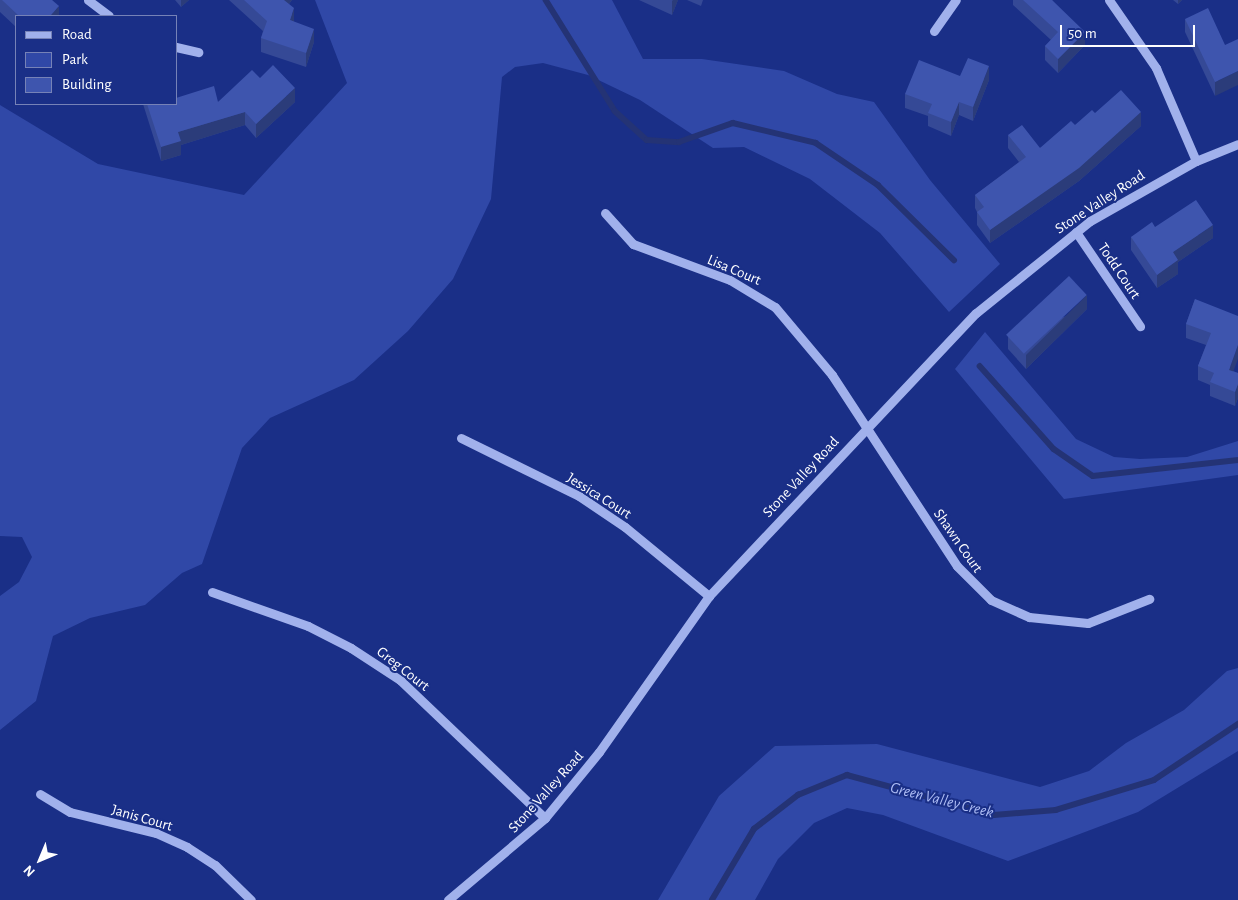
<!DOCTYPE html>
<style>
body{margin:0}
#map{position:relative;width:1238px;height:900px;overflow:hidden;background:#1a2f87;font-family:"Alegreya Sans",sans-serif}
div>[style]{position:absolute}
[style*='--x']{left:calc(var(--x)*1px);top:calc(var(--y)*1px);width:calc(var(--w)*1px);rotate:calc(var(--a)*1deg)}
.green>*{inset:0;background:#3048a7}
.stream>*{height:5.5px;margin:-2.75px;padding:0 2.75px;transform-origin:2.75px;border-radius:2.75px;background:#243375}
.minor>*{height:9px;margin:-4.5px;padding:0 4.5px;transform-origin:4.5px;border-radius:4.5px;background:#a1b1ec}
.wall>*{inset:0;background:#354996}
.shaded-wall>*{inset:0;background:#2b3c7a}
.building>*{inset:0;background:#3e55ae;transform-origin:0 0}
span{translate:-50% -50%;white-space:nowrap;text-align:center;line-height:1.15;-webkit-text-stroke:4px #1a2f87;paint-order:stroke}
.street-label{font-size:15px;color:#fff}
.water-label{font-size:16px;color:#adbcf4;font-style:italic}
.legend{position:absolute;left:15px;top:15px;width:162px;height:90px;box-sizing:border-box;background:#1a2f87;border:1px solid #7682b7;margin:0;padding:6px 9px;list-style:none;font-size:15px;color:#fff}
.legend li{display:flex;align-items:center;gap:10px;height:25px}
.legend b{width:25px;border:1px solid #7682b7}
.north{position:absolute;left:15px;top:835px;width:50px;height:50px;-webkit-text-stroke:4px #1a2f87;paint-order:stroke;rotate:225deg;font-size:14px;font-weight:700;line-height:20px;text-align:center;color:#fff}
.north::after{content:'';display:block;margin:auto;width:18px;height:22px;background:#fff;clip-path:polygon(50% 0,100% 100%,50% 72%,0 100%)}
.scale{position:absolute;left:1060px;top:25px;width:135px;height:22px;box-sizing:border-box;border:2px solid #fff;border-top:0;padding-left:6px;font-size:15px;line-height:18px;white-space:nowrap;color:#fff;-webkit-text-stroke:4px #1a2f87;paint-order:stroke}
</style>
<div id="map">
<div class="green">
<i style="clip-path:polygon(315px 0,612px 0,643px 59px,702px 59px,784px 71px,837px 94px,874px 102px,930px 180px,1000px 264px,949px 312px,880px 233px,810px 179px,744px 147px,713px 148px,640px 100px,588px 75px,543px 63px,515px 67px,502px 77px,491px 199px,453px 279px,408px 331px,354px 380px,270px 418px,242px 448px,202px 564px,182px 573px,145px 605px,90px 618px,53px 636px,36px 701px,0 730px,0 596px,19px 582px,32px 557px,22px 537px,0 536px,0 105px,98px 164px,244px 195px,347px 83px)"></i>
<i style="clip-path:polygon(985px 332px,1076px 439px,1114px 457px,1140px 459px,1187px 457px,1238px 441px,1238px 475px,1064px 499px,955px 369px)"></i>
<i style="clip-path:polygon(1238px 668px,1238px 751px,1138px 812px,1008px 861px,883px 815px,847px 808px,814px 823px,778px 859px,755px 900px,658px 900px,719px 796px,775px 746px,877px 744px,1040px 787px,1089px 771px,1126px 743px,1184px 710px,1227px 671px)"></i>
</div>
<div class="stream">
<i style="--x:546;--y:0;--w:131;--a:58.1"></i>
<i style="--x:615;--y:111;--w:43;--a:42.2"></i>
<i style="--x:647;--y:140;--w:32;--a:4"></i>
<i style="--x:679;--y:142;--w:57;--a:-19.4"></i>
<i style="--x:733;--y:123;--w:85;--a:13.5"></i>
<i style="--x:816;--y:143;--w:75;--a:34.1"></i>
<i style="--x:878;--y:185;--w:107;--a:44.6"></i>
<i style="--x:980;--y:366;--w:111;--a:48.3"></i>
<i style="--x:1054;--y:449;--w:47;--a:34.7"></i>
<i style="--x:1093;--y:476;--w:146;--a:-6.3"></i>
<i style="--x:712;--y:900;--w:82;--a:-59.4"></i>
<i style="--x:754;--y:829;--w:56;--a:-37.7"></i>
<i style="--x:798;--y:795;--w:53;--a:-22.2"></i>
<i style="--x:847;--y:775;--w:152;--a:15.2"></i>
<i style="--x:994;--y:815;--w:62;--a:-4.6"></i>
<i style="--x:1056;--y:810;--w:102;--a:-17"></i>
<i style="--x:1154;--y:780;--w:101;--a:-33.7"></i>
</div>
<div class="minor">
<i style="--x:88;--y:0;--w:26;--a:37"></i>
<i style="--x:1109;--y:0;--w:83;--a:55.3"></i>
<i style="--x:1156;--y:68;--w:101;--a:66.7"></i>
<i style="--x:934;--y:31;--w:38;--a:-55"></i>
<i style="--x:176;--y:47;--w:23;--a:13"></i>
<i style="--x:605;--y:213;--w:42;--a:47.9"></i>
<i style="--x:633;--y:244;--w:103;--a:20.4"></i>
<i style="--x:730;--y:280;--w:52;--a:31"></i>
<i style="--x:775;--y:307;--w:89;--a:50"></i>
<i style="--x:832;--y:375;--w:228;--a:56.8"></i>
<i style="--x:957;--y:566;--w:48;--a:45"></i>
<i style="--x:991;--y:600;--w:42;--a:24.1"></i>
<i style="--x:1029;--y:617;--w:59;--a:5.8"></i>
<i style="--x:1088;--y:623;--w:66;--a:-21.5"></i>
<i style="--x:1076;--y:232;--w:114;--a:55.8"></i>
<i style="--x:461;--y:438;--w:131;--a:26.2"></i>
<i style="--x:579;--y:496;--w:55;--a:34"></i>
<i style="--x:625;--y:527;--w:109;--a:39.4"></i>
<i style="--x:212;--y:592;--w:102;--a:19.5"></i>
<i style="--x:308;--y:626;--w:48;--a:27.1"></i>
<i style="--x:351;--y:648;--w:59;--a:33.1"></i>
<i style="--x:400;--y:680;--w:200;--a:43.6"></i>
<i style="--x:40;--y:794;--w:35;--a:31"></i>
<i style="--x:70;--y:812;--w:89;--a:13.7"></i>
<i style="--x:156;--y:833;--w:34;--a:24"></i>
<i style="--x:187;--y:847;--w:33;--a:33"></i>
<i style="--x:215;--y:865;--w:50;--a:44.2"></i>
<i style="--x:448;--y:900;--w:127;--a:-40.2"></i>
<i style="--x:545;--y:818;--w:85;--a:-50.7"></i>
<i style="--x:599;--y:752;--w:191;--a:-54.8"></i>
<i style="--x:709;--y:596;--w:389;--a:-46.7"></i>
<i style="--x:976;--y:313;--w:146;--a:-38.9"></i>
<i style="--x:1090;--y:221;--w:122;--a:-29.5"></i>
<i style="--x:1196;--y:161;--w:45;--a:-22"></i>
</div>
<div class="wall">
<i style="clip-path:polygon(0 0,52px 0,59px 16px,16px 16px,16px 27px,0 12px)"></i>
<i style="clip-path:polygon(175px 0,189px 0,181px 7px)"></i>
<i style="clip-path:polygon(229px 0,292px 0,289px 4px,294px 22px,314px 42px,306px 67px,261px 52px,261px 38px,263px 31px)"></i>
<i style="clip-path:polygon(639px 0,678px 0,672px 15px)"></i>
<i style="clip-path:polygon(687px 0,703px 0,701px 6px)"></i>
<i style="clip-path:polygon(1013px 0,1052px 0,1085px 45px,1058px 73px,1045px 60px,1045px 46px,1051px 40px,1013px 5px)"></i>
<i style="clip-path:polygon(1173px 0,1182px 0,1178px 4px)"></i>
<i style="clip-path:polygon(1185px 19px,1225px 45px,1215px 96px,1185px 32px)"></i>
<i style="clip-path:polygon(960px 76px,989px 80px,973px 121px,959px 115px,951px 136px,928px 126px,928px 116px,905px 108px,905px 94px)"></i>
<i style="clip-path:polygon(260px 78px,295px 102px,256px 138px,245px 125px,181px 145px,181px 155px,161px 161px,143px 104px,176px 104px,218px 102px)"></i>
<i style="clip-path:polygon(1095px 113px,1141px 126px,1079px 181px,990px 243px,977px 225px,977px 212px,975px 208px,975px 195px,1019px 162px,1008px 148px,1008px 135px,1040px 148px,1075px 125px)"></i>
<i style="clip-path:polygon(1155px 227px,1213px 238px,1178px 262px,1178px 274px,1157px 288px,1131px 250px,1131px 237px)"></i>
<i style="clip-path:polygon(1195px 299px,1233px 371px,1238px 373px,1238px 398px,1235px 406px,1210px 396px,1210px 385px,1198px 380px,1198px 366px,1206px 345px,1186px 338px,1186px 324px)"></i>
<i style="clip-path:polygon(1087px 309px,1026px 369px,1008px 349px,1008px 336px)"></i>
</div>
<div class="shaded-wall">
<i style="clip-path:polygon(181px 0,189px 0,181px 7px)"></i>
<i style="clip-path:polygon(282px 0,292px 0,282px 12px)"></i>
<i style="clip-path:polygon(673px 0,678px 0,672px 15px,672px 1px)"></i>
<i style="clip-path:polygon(1178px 0,1182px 0,1178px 4px)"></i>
<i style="clip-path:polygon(59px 6px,59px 16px,50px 16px)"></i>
<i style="clip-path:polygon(294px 8px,294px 22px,290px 20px)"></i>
<i style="clip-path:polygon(314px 29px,314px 42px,306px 67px,306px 53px)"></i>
<i style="clip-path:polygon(1085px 32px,1085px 45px,1058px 73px,1058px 59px)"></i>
<i style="clip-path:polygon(989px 66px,989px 80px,973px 121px,973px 107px)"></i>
<i style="clip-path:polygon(1238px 71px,1238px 85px,1215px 96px,1215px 82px)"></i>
<i style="clip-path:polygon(295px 88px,295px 102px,256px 138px,256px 124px)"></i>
<i style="clip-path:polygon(959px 102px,959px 115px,951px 136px,951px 122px)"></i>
<i style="clip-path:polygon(245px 112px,245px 125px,181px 145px,181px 155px,161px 161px,161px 147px,178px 132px)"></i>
<i style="clip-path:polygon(1141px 112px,1141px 126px,1079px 181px,990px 243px,990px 230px)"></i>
<i style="clip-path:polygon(1213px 225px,1213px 238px,1178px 262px,1178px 274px,1157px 288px,1157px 275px,1173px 252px)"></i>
<i style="clip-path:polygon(1087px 295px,1087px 309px,1026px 369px,1026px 355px)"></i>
<i style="clip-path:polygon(1238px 345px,1238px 359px,1229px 383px,1229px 370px)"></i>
<i style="clip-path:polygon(1238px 384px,1238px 398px,1235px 406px,1235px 392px)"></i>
</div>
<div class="building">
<i style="clip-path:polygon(2px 0,52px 0,59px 6px,50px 16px,19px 16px)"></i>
<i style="clip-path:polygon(244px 0,284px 0,294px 8px,290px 20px,314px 29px,306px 53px,261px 38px,267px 21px)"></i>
<i style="clip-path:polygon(1023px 0,1052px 0,1085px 32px,1058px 59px,1045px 46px,1058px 32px)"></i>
<i style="clip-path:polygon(1208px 8px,1225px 45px,1238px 39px,1238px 71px,1215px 82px,1185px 19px)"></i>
<i style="clip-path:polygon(968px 58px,989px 66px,973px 107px,959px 102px,951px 122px,928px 113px,932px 104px,905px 94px,919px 60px,960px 76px)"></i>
<i style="clip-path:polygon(273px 65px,295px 88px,256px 124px,245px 112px,178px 132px,181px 141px,161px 147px,147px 104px,176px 104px,176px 98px,214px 86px,218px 102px,252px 70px,260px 78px)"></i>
<i style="clip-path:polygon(1121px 90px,1141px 112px,1079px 168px,990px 230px,977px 212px,984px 207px,975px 195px,1026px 157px,1008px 135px,1022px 125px,1040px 148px,1071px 121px,1075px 125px,1092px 110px,1095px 113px)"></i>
<i style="clip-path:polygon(1196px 200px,1213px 225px,1173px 252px,1178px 260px,1157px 275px,1131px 237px,1152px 222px,1155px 227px)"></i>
<i style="left:1069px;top:276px;width:26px;height:86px;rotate:47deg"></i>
<i style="clip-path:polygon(1195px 299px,1238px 316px,1238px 345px,1229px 370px,1238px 373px,1238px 384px,1235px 392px,1210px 382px,1214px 373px,1198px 366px,1211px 333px,1186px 324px)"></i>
</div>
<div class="street-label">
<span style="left:1100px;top:202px;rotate:-33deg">Stone Valley Road</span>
<span style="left:734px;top:270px;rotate:23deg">Lisa Court</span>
<span style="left:1119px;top:271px;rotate:56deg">Todd Court</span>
<span style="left:801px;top:477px;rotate:-47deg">Stone Valley Road</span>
<span style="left:599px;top:496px;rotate:32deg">Jessica Court</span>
<span style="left:958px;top:541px;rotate:55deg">Shawn Court</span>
<span style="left:403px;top:669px;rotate:38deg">Greg Court</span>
<span style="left:546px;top:792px;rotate:-48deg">Stone Valley Road</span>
<span style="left:142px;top:818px;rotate:16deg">Janis Court</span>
</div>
<div class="water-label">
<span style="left:942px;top:800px;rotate:14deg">Green Valley Creek</span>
</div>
<ul class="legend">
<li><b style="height:6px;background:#a1b1ec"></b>Road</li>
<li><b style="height:14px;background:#3048a7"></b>Park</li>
<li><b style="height:14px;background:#3e55ae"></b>Building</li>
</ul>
<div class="north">N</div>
<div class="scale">50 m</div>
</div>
